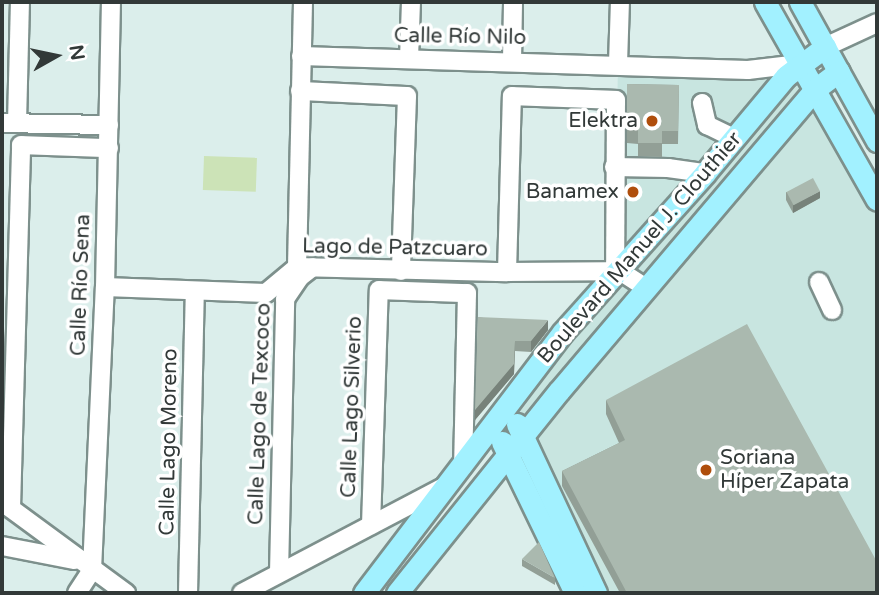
<!DOCTYPE html>
<meta charset="utf-8">
<style>
body{margin:0}
#map{position:relative;width:879px;height:595px;overflow:hidden;background:#dbeeeb;font-family:"Varela Round",sans-serif}
div>[style]{position:absolute}
[style*='--x']{left:calc(var(--x)*1px);top:calc(var(--y)*1px);width:calc(var(--w)*1px);rotate:calc(var(--a)*1deg)}
.built>*{inset:0;background:#c8e5e0}
.green>*{inset:0;background:#cce3b7;transform-origin:0 0}
.roads{filter:drop-shadow(2px 0 #7d908c) drop-shadow(-2px 0 #7d908c) drop-shadow(0 2px #7d908c) drop-shadow(0 -2px #7d908c)}
.minor>*{height:18px;margin:-9px;padding:0 9px;transform-origin:9px;border-radius:9px;background:#fff}
.major>*{height:21px;margin:-10.5px;padding:0 10.5px;transform-origin:10.5px;border-radius:10.5px;background:#a2f1ff}
.wall>*{inset:0;background:#929f96}
.shaded-wall>*{inset:0;background:#77827a}
.building>*{inset:0;background:#aab9af;transform-origin:0 0}
.dots>*{width:19px;height:19px;translate:-50% -50%;box-sizing:border-box;border:4px solid #fff;border-radius:50%}
span{translate:-50% -50%;white-space:nowrap;text-align:center;line-height:1.15;-webkit-text-stroke:7px #fff;paint-order:stroke}
.street-label{font-size:21px;color:#323938}
.poi-label{font-size:21px;color:#323938}
.right{translate:-100% -50%;text-align:right}
.left{translate:0 -50%;text-align:left}
.frame{position:absolute;inset:0;border:4px solid #323938;pointer-events:none}
.north{position:absolute;left:21px;top:21px;width:70px;height:70px;-webkit-text-stroke:5px #fff;paint-order:stroke;rotate:81deg;font-size:19px;font-weight:700;line-height:28px;text-align:center;color:#323938}
.north::after{content:'';display:block;margin:auto;width:24px;height:32px;background:#323938;clip-path:polygon(50% 0,100% 100%,50% 72%,0 100%)}
</style>
<div id="map">
<div class="built">
<i style="clip-path:polygon(618px 64px,798px 64px,877px 203px,877px 593px,580px 593px,493px 425px,614px 278px)"></i>
</div>
<div class="green">
<i style="left:204px;top:156px;width:53px;height:34px;rotate:2deg"></i>
</div>
<div class="roads">
<div class="minor">
<i style="--x:825;--y:47;--w:57;--a:-24.8"></i>
<i style="--x:301;--y:56;--w:447;--a:1.8"></i>
<i style="--x:748;--y:70;--w:50;--a:-6.8"></i>
<i style="--x:409;--y:59;--w:57;--a:-88"></i>
<i style="--x:512;--y:61;--w:59;--a:-89"></i>
<i style="--x:618;--y:64;--w:62;--a:-88.2"></i>
<i style="--x:300;--y:91;--w:107;--a:2.7"></i>
<i style="--x:407;--y:96;--w:175;--a:92"></i>
<i style="--x:702;--y:103;--w:23;--a:77"></i>
<i style="--x:707;--y:125;--w:30;--a:26"></i>
<i style="--x:2;--y:123;--w:107;--a:1.1"></i>
<i style="--x:17;--y:123;--w:121;--a:-88.6"></i>
<i style="--x:614;--y:167;--w:54;--a:1.1"></i>
<i style="--x:668;--y:168;--w:37;--a:8"></i>
<i style="--x:297;--y:267;--w:265;--a:-88.7"></i>
<i style="--x:507;--y:272;--w:176;--a:-88.4"></i>
<i style="--x:512;--y:96;--w:104;--a:2.2"></i>
<i style="--x:616;--y:100;--w:172;--a:90.3"></i>
<i style="--x:819;--y:282;--w:31;--a:65"></i>
<i style="--x:105;--y:287;--w:161;--a:2.1"></i>
<i style="--x:266;--y:293;--w:40;--a:-40"></i>
<i style="--x:297;--y:267;--w:210;--a:1.4"></i>
<i style="--x:507;--y:272;--w:113;--a:-0.5"></i>
<i style="--x:620;--y:271;--w:33;--a:33"></i>
<i style="--x:2;--y:502;--w:154;--a:36.3"></i>
<i style="--x:11;--y:508;--w:363;--a:-88.4"></i>
<i style="--x:21;--y:145;--w:88;--a:2"></i>
<i style="--x:371;--y:525;--w:235;--a:-88.1"></i>
<i style="--x:379;--y:290;--w:88;--a:2"></i>
<i style="--x:467;--y:293;--w:173;--a:91.3"></i>
<i style="--x:2;--y:546;--w:73;--a:11"></i>
<i style="--x:279;--y:573;--w:274;--a:-88.7"></i>
<i style="--x:285;--y:299;--w:27;--a:-56"></i>
<i style="--x:300;--y:277;--w:16;--a:-38"></i>
<i style="--x:77;--y:593;--w:27;--a:-57"></i>
<i style="--x:92;--y:570;--w:283;--a:-87.4"></i>
<i style="--x:105;--y:287;--w:285;--a:-88.8"></i>
<i style="--x:188;--y:593;--w:301;--a:-88.7"></i>
<i style="--x:242;--y:593;--w:228;--a:-27.7"></i>
</div>
<div class="major">
<i style="--x:765;--y:2;--w:227;--a:60.5"></i>
<i style="--x:800;--y:2;--w:159;--a:61"></i>
<i style="--x:517;--y:424;--w:187;--a:64.9"></i>
<i style="--x:502;--y:442;--w:168;--a:64.2"></i>
<i style="--x:364;--y:593;--w:328;--a:-52.7"></i>
<i style="--x:563;--y:332;--w:213;--a:-48.2"></i>
<i style="--x:705;--y:173;--w:126;--a:-50.1"></i>
<i style="--x:786;--y:76;--w:49;--a:-36.6"></i>
<i style="--x:397;--y:593;--w:259;--a:-51.3"></i>
<i style="--x:559;--y:391;--w:394;--a:-49.7"></i>
<i style="--x:814;--y:90;--w:31;--a:-37"></i>
</div>
</div>
<div class="wall">
<i style="clip-path:polygon(627px 84px,679px 85px,678px 144px,662px 144px,662px 157px,638px 156px,638px 144px,627px 143px)"></i>
<i style="clip-path:polygon(786px 192px,820px 198px,793px 213px,786px 200px)"></i>
<i style="clip-path:polygon(478px 317px,548px 330px,531px 352px,515px 351px,514px 374px,475px 420px)"></i>
<i style="clip-path:polygon(606px 400px,877px 593px,620px 593px,562px 486px,562px 471px,619px 443px,606px 414px)"></i>
<i style="clip-path:polygon(522px 559px,555px 578px,555px 585px,522px 566px)"></i>
</div>
<div class="shaded-wall">
<i style="clip-path:polygon(820px 191px,820px 198px,793px 213px,793px 205px)"></i>
<i style="clip-path:polygon(548px 320px,548px 330px,531px 352px,531px 341px)"></i>
<i style="clip-path:polygon(515px 341px,514px 374px,475px 420px,475px 410px)"></i>
</div>
<div class="building">
<i style="clip-path:polygon(627px 84px,679px 85px,678px 131px,662px 131px,662px 143px,638px 143px,638px 130px,627px 130px)"></i>
<i style="left:813px;top:178px;width:15px;height:30px;rotate:62deg"></i>
<i style="clip-path:polygon(478px 317px,548px 320px,531px 341px,515px 341px,514px 364px,475px 410px)"></i>
<i style="clip-path:polygon(747px 324px,877px 562px,877px 593px,627px 593px,562px 471px,625px 440px,606px 400px)"></i>
<i style="clip-path:polygon(539px 542px,555px 578px,522px 559px)"></i>
</div>
<div class="dots">
<i style="left:652px;top:121px;background:#af4e0c"></i>
<i style="left:633px;top:192px;background:#af4e0c"></i>
<i style="left:706px;top:470px;background:#af4e0c"></i>
</div>
<div class="street-label">
<span style="left:460px;top:37px;rotate:1deg">Calle Río Nilo</span>
<span style="left:395px;top:248px;rotate:1deg">Lago de Patzcuaro</span>
<span style="left:640px;top:248px;rotate:-49deg">Boulevard Manuel J. Clouthier</span>
<span style="left:81px;top:285px;rotate:-88deg">Calle Río Sena</span>
<span style="left:352px;top:407px;rotate:-88deg">Calle Lago Silverio</span>
<span style="left:260px;top:414px;rotate:-88deg">Calle Lago de Texcoco</span>
<span style="left:169px;top:442px;rotate:-89deg">Calle Lago Moreno</span>
</div>
<div class="poi-label">
<span class="right" style="left:638px;top:121px">Elektra</span>
<span class="right" style="left:619px;top:192px">Banamex</span>
<span class="left" style="left:720px;top:470px">Soriana<br>Híper Zapata</span>
</div>
<div class="frame"></div>
<div class="north">N</div>
</div>
